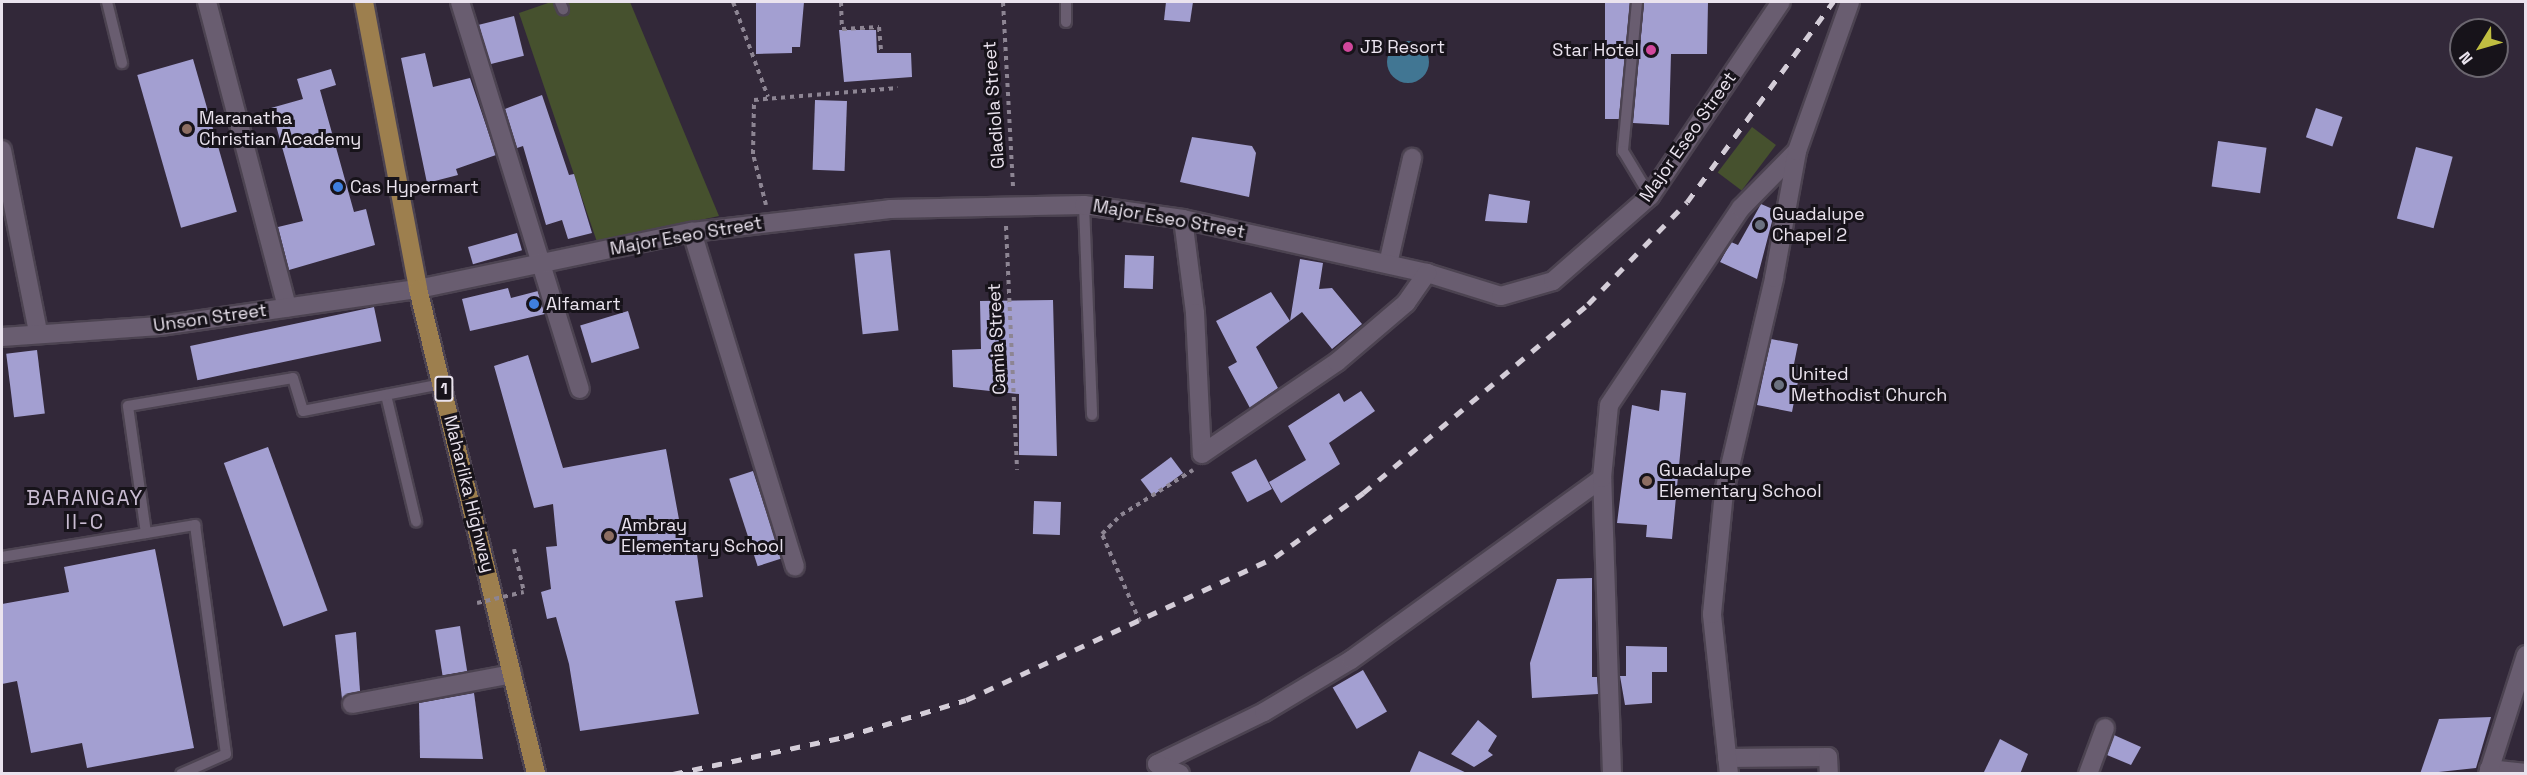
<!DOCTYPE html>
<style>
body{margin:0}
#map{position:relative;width:2527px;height:775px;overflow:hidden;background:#322839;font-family:"Space Grotesk",sans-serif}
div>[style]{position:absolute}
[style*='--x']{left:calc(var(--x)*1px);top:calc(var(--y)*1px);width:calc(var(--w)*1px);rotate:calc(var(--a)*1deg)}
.green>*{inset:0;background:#46512e;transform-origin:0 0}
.water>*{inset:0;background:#417693}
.round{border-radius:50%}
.building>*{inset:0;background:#a39fd1;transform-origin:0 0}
.path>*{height:4px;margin-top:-2px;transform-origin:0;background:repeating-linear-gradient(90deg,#8d8593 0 4.5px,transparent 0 9px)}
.roads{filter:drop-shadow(2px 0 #4c4351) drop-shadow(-2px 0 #4c4351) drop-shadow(0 2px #4c4351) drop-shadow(0 -2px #4c4351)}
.lane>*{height:10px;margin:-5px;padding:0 5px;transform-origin:5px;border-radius:5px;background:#695d70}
.street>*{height:18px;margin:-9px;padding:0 9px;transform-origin:9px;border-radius:9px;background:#695d70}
.primary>*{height:18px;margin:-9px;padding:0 9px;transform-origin:9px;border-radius:9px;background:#9d7f4e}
.rail>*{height:4.5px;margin-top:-2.25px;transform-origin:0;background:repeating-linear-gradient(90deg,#d4cdd8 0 10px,transparent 0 20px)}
.path-bridge>*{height:4px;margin-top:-2px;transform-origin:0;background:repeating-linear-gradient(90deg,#8d8593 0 4.5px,transparent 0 9px)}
.dots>*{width:16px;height:16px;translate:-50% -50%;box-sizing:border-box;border:3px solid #17131a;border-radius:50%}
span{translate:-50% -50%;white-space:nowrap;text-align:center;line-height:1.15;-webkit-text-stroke:6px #17131a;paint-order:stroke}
.shield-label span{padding:2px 4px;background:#17131a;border:2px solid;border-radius:4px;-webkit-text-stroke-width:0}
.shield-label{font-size:16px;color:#eae3ee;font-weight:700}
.poi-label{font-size:18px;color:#eae3ee}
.left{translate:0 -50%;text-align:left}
.right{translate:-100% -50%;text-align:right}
.street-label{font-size:18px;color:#eae3ee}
.quarter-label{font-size:21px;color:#c9bcd2;letter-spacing:1.5px}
.frame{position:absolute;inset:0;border:3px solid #eae3ee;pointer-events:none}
.north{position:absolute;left:2449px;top:18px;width:60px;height:60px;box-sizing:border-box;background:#17131a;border:2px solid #6b666f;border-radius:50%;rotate:233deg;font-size:16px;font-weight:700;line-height:24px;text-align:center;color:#eae3ee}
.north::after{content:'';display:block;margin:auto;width:21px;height:27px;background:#c0be41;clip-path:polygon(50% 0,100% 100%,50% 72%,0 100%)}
</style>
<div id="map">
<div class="green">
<i style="clip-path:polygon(551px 2px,630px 2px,719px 216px,597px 242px,519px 13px)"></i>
<i style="left:1752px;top:127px;width:30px;height:57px;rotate:37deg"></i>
</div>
<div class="water">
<i class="round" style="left:1387px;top:41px;width:42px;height:42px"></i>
</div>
<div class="building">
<i style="clip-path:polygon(756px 2px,804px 2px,800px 47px,792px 47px,792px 53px,756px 54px)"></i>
<i style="clip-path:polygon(1166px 2px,1193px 2px,1190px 22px,1164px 20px)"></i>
<i style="left:1605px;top:2px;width:25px;height:117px"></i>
<i style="clip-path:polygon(1644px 2px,1708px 2px,1707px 54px,1671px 54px,1669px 125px,1633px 123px)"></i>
<i style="left:514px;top:16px;width:41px;height:36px;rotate:76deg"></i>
<i style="clip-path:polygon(839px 30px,876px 30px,877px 53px,911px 53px,912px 77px,844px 82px)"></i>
<i style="clip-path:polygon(425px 53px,433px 87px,470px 78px,496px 155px,456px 169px,458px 175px,427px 183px,401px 58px)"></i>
<i style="left:193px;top:59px;width:159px;height:58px;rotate:74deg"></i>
<i style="clip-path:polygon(331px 69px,336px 85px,320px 90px,354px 212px,366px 209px,375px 245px,289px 270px,278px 227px,303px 221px,271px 108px,303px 99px,297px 79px)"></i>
<i style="clip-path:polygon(542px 95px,569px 175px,574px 174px,592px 233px,568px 239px,562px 220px,546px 225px,523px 146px,517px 148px,505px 109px)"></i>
<i style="left:847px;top:101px;width:70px;height:32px;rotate:92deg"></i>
<i style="left:2316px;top:108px;width:28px;height:31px;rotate:19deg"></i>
<i style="clip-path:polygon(1192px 137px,1252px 146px,1256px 153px,1249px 197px,1180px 182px)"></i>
<i style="left:2218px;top:141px;width:49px;height:46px;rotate:8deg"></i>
<i style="left:2416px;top:147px;width:38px;height:74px;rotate:15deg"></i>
<i style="clip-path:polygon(1489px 194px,1530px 201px,1527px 223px,1485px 221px)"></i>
<i style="clip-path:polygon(1761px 204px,1775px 210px,1757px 279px,1720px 262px,1731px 242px,1738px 245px)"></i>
<i style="left:517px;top:233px;width:18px;height:51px;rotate:74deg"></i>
<i style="left:890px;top:250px;width:81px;height:36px;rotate:84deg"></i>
<i style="left:1125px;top:255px;width:29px;height:33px;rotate:2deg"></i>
<i style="clip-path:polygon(1300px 259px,1323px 263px,1319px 289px,1332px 288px,1362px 324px,1332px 349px,1302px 312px,1266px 339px,1256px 347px,1278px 388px,1250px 408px,1228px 367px,1237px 362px,1216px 321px,1271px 292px,1290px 321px)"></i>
<i style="clip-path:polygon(508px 288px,511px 298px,538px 291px,545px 314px,470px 331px,462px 299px)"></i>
<i style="clip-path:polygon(1053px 300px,1057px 456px,1019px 455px,1019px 394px,953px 387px,952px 350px,981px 349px,980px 301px)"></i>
<i style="left:374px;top:307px;width:35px;height:188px;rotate:78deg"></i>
<i style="left:628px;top:311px;width:39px;height:50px;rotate:73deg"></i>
<i style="clip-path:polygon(1771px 339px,1798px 344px,1794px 364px,1801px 366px,1792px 412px,1757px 405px)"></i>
<i style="left:37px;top:350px;width:64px;height:31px;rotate:83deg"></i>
<i style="clip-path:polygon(528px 355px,563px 468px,666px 449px,683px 541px,695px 540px,703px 597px,675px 601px,699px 714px,580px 731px,569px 664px,556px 617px,547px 619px,541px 592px,551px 589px,546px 547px,557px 546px,553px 504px,534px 508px,494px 366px)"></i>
<i style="clip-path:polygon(1661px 390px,1686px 393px,1672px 539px,1646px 537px,1647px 525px,1617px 523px,1632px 405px,1659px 411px)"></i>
<i style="clip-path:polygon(1361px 391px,1375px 411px,1329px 443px,1340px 464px,1281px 503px,1269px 482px,1306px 460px,1288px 426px,1339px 393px,1344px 402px)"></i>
<i style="left:268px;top:447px;width:174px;height:47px;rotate:70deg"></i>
<i style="left:1171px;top:457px;width:20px;height:38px;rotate:53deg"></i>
<i style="left:1256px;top:459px;width:34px;height:28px;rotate:62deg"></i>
<i style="left:753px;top:471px;width:92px;height:25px;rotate:72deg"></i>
<i style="left:1061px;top:502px;width:33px;height:27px;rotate:92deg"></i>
<i style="clip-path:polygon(155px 549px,194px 748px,87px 768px,82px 743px,31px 753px,17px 681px,2px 684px,2px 604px,69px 592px,64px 567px)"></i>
<i style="clip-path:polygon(1592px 578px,1592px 677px,1597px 677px,1598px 694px,1532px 698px,1530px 663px,1557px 579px)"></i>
<i style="left:460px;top:626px;width:46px;height:25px;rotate:81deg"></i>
<i style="clip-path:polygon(356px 632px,360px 691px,342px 699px,335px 635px)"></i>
<i style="clip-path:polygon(1626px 646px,1667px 647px,1667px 672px,1652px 672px,1652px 703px,1625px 705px,1620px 676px,1626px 676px)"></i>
<i style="left:1363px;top:670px;width:48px;height:35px;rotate:60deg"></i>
<i style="clip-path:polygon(474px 693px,483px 759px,420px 758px,419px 703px)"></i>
<i style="clip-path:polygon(2491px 717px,2476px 768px,2420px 774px,2439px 719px)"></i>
<i style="clip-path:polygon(1478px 720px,1497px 736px,1488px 751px,1493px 755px,1474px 767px,1451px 754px)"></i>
<i style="clip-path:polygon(2114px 735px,2141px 747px,2131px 765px,2107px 755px)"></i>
<i style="clip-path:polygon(2000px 739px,2028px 754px,2020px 774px,1983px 774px)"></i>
<i style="clip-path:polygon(1419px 751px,1469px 774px,1409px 774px)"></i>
</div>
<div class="path">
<i style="--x:733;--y:2;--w:101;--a:69.8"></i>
<i style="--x:841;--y:2;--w:27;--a:88"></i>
<i style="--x:842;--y:29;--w:37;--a:-3"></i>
<i style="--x:879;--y:27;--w:25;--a:85"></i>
<i style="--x:1003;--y:2;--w:187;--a:86.9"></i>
<i style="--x:766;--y:205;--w:53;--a:-104.3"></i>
<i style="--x:753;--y:154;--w:54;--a:-88.9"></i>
<i style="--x:754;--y:100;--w:144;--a:-4.8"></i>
<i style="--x:1006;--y:226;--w:244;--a:87.4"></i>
<i style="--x:514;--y:549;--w:44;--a:76.9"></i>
<i style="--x:1140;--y:622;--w:96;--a:-113.4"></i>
<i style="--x:1102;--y:534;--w:27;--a:-45"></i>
<i style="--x:1121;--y:515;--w:85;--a:-32"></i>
</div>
<div class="roads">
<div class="lane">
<i style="--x:107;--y:2;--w:63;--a:76.2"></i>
<i style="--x:560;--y:2;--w:8;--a:67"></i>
<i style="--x:1637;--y:2;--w:150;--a:95.4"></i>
<i style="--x:1623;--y:151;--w:52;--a:59"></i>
<i style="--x:1066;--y:22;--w:20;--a:-90"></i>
<i style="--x:1084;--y:205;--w:210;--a:87.8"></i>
<i style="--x:386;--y:395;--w:130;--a:76.6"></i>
<i style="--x:146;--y:533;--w:128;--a:-98.1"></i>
<i style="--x:128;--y:406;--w:167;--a:-9.6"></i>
<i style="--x:293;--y:378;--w:34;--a:73"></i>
<i style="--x:303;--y:411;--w:142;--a:-11"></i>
<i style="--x:2;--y:557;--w:196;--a:-9.4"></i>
<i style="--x:195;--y:525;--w:231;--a:82.3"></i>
<i style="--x:226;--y:754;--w:49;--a:156"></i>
</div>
<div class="street">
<i style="--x:207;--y:2;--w:316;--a:75.3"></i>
<i style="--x:460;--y:2;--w:405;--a:72.8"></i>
<i style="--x:2;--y:150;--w:185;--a:78.8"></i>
<i style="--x:1183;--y:219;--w:95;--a:82.7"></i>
<i style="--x:1195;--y:313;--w:141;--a:87.2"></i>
<i style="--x:692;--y:232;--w:350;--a:72.9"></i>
<i style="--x:1388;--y:264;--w:109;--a:-77.2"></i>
<i style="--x:2;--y:337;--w:158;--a:-4"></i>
<i style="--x:160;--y:326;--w:261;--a:-8.2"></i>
<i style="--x:418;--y:289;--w:280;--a:-11.8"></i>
<i style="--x:692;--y:232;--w:199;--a:-6.6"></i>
<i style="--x:890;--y:209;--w:194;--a:-1.2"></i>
<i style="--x:1084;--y:205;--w:100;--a:8"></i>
<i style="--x:1183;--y:219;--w:250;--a:12.5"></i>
<i style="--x:1427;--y:273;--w:77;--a:17.3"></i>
<i style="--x:1501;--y:296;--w:54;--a:-16.1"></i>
<i style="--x:1553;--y:281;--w:129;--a:-41.2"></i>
<i style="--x:1650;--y:196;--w:234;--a:-56"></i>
<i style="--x:1202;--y:454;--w:163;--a:-34.3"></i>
<i style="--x:1337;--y:362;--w:91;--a:-40.5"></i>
<i style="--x:1406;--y:303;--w:37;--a:-55"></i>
<i style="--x:352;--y:704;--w:163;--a:-10.6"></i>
<i style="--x:1727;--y:758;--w:101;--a:-0.6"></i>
<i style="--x:1828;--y:757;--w:17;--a:87"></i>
<i style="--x:1157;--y:764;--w:119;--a:-25.9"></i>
<i style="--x:1264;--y:712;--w:101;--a:-30.9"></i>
<i style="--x:1351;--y:660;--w:310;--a:-35.9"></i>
<i style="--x:1157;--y:764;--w:25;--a:23"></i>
<i style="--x:2489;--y:769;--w:37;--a:6"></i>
<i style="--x:1612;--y:774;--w:296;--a:-91.9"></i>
<i style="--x:1602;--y:478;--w:73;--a:-84.5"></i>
<i style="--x:1609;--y:405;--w:237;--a:-56.2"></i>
<i style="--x:1741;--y:208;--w:80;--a:-45.5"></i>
<i style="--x:1729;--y:774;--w:161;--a:-96.1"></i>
<i style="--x:1712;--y:614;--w:123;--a:-84.4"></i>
<i style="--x:1724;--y:492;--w:220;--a:-76.8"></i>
<i style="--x:1774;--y:278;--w:129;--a:-79.7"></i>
<i style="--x:1797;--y:151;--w:158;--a:-70.4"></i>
<i style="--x:2088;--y:774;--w:49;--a:-69.7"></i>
<i style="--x:2488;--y:774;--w:125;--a:-72.3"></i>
</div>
<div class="primary">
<i style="--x:364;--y:2;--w:292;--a:79.3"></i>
<i style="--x:418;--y:289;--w:499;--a:76.3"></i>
</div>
</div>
<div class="rail">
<i style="--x:673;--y:774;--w:175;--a:-12.2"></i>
<i style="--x:844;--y:737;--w:127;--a:-16.9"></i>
<i style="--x:966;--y:700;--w:340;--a:-24.8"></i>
<i style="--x:1275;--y:557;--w:109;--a:-36"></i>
<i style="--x:1363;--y:493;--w:294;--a:-40"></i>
<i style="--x:1588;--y:304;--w:142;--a:-45.9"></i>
<i style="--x:1687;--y:202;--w:248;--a:-53.9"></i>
</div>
<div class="path-bridge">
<i style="--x:477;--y:603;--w:48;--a:-13.2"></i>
</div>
<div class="dots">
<i style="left:1348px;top:47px;background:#d1479c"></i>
<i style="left:1651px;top:50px;background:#d1479c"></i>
<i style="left:187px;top:129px;background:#8d6e63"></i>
<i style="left:338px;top:187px;background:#3f7fe0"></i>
<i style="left:1760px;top:225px;background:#6b7280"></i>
<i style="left:534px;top:304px;background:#3f7fe0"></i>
<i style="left:1779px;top:385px;background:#6b7280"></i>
<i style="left:1647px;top:481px;background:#8d6e63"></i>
<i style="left:609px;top:536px;background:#8d6e63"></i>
</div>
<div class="shield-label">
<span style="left:444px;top:389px">1</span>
</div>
<div class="poi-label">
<span class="left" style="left:1360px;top:47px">JB Resort</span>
<span class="right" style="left:1639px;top:50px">Star Hotel</span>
<span class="left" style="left:199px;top:129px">Maranatha<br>Christian Academy</span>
<span class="left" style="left:350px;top:187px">Cas Hypermart</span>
<span class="left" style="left:1772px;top:225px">Guadalupe<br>Chapel 2</span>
<span class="left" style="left:546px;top:304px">Alfamart</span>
<span class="left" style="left:1791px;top:385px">United<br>Methodist Church</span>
<span class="left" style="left:1659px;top:481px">Guadalupe<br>Elementary School</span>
<span class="left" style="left:621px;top:536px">Ambray<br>Elementary School</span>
</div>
<div class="street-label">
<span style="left:994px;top:105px;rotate:-94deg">Gladiola Street</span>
<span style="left:1688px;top:137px;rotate:-55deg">Major Eseo Street</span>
<span style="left:1169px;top:219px;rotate:10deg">Major Eseo Street</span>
<span style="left:686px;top:236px;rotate:-10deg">Major Eseo Street</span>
<span style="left:210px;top:318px;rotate:-8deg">Unson Street</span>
<span style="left:997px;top:339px;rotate:-93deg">Camia Street</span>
<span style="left:469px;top:494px;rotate:76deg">Maharlika Highway</span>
</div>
<div class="quarter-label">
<span style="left:85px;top:510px">BARANGAY<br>II-C</span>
</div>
<div class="frame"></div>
<div class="north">N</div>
</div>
